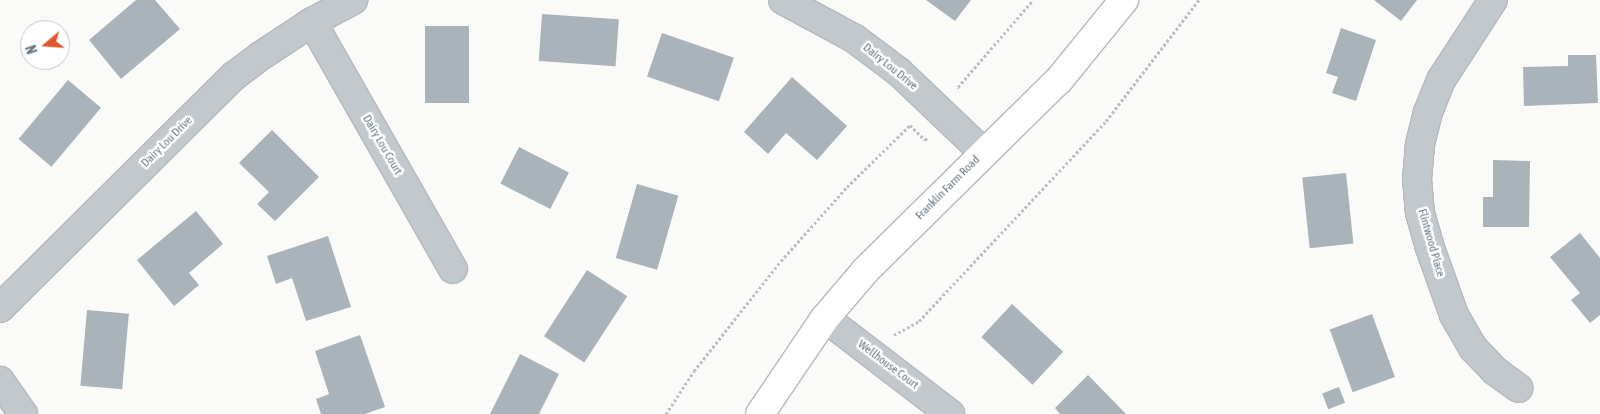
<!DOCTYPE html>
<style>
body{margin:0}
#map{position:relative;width:1600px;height:414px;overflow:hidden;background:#fafaf8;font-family:"Asap Condensed",sans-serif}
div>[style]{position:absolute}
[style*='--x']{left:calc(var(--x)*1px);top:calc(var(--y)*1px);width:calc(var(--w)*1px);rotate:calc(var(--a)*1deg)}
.building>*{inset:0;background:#aab3b9;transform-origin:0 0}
.path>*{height:3px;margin-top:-1.5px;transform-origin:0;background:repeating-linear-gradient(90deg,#bbbfc2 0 2.5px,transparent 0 5px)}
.roads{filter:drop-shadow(1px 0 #b5babe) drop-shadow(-1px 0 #b5babe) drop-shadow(0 1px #b5babe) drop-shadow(0 -1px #b5babe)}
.minor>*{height:28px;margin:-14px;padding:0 14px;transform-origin:14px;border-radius:14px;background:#c3c8cc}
.major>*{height:28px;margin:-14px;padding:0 14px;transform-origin:14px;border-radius:14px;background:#fff}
span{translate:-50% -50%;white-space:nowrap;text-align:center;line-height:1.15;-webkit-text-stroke:5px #fff;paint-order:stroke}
.street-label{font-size:12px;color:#657683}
.north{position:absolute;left:20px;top:20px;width:50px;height:50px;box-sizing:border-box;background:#fff;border:1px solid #c1c8cd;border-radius:50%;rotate:252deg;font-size:14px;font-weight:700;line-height:20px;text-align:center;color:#657683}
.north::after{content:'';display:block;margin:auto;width:18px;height:22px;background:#e4572e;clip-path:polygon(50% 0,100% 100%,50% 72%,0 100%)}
</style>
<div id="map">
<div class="building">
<i style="clip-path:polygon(136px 0,155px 0,180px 29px,121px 79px,89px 40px)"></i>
<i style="clip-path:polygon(926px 0,971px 0,955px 21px)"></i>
<i style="clip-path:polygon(1374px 0,1417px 0,1401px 21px)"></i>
<i style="left:542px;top:14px;width:77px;height:47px;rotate:4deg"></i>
<i style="left:425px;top:26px;width:44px;height:77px"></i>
<i style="clip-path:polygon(1341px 28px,1376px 40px,1356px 101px,1332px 93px,1338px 77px,1326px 73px)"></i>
<i style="left:662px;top:33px;width:76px;height:46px;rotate:19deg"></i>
<i style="clip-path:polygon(1568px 55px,1596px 55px,1598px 103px,1524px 106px,1523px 67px,1568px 66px)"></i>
<i style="clip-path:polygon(792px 77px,847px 126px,817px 160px,786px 133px,768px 154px,744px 132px)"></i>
<i style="left:68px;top:80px;width:43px;height:77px;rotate:40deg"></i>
<i style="clip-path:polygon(272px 130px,319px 177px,275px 221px,257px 204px,269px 192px,239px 163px)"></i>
<i style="left:519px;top:147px;width:56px;height:41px;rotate:27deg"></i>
<i style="clip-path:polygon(1493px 160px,1530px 161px,1529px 227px,1483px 227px,1483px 197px,1493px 197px)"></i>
<i style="left:1346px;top:173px;width:71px;height:44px;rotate:84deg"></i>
<i style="left:637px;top:184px;width:43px;height:77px;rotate:16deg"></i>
<i style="clip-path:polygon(196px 211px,223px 244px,189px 273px,199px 285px,174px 306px,137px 260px)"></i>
<i style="clip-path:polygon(1580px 233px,1600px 258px,1600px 315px,1590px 323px,1571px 300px,1580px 293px,1550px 257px)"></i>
<i style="clip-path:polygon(328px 236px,351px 307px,306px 321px,292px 278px,276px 284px,267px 256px)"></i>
<i style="left:587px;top:270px;width:48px;height:79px;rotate:33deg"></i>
<i style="left:1012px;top:304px;width:70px;height:45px;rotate:43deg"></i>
<i style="left:87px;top:310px;width:42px;height:76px;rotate:5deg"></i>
<i style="left:1372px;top:314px;width:67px;height:45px;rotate:70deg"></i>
<i style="clip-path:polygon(360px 335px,385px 407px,365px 414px,321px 414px,316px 399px,329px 394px,315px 351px)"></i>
<i style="clip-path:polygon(520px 354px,559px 374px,539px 414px,490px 414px)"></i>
<i style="clip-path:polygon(1088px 375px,1126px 414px,1060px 414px,1055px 408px)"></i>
<i style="left:1339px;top:387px;width:17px;height:18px;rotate:69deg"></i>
</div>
<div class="path">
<i style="--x:959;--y:88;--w:1;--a:-135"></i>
<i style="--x:958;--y:87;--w:115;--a:-49.2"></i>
<i style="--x:894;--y:335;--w:29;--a:-29"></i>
<i style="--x:919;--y:321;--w:274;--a:-46.9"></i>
<i style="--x:1106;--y:121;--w:153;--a:-52.5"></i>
<i style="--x:666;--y:414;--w:51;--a:-56.9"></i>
<i style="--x:694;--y:371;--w:140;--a:-51.7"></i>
<i style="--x:781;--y:261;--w:99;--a:-48.3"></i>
<i style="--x:847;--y:187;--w:88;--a:-44.5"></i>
<i style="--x:910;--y:125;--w:21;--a:45"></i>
<i style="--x:925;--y:140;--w:3;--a:-45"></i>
</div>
<div class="roads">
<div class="minor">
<i style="--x:783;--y:0;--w:82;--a:28.4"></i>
<i style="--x:855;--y:39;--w:55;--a:36.9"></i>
<i style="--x:899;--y:72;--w:117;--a:43.6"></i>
<i style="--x:1493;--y:0;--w:95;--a:123"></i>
<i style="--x:1441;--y:80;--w:35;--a:112"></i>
<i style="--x:1428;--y:112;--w:34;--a:104"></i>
<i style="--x:1420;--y:145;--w:34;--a:95"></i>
<i style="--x:1417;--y:179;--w:34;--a:85"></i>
<i style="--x:1420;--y:213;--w:33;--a:74"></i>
<i style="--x:1429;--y:245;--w:74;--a:70.3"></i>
<i style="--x:1454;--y:315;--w:38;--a:60"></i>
<i style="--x:1473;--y:348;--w:32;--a:46"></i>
<i style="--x:1495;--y:371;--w:29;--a:36"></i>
<i style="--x:312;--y:22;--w:284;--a:60.3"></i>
<i style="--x:0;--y:308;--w:330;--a:-44.8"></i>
<i style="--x:234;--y:76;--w:35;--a:-37"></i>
<i style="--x:262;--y:55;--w:60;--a:-33.4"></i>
<i style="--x:312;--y:22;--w:47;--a:-28.2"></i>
<i style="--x:825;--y:318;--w:158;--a:37.5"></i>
<i style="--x:0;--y:381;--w:40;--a:55.1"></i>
</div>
<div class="major">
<i style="--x:760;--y:414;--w:116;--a:-55.9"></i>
<i style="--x:825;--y:318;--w:63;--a:-49.5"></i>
<i style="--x:866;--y:270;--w:271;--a:-44.6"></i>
<i style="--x:1059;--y:80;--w:103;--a:-50.9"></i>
</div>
</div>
<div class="street-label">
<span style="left:890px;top:67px;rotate:39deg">Dairy Lou Drive</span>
<span style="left:167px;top:142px;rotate:-45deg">Dairy Lou Drive</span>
<span style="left:382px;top:145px;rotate:60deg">Dairy Lou Court</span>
<span style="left:948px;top:188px;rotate:-45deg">Franklin Farm Road</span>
<span style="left:1431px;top:243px;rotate:74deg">Flintwood Place</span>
<span style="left:888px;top:365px;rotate:37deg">Wellhouse Court</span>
</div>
<div class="north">N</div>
</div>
